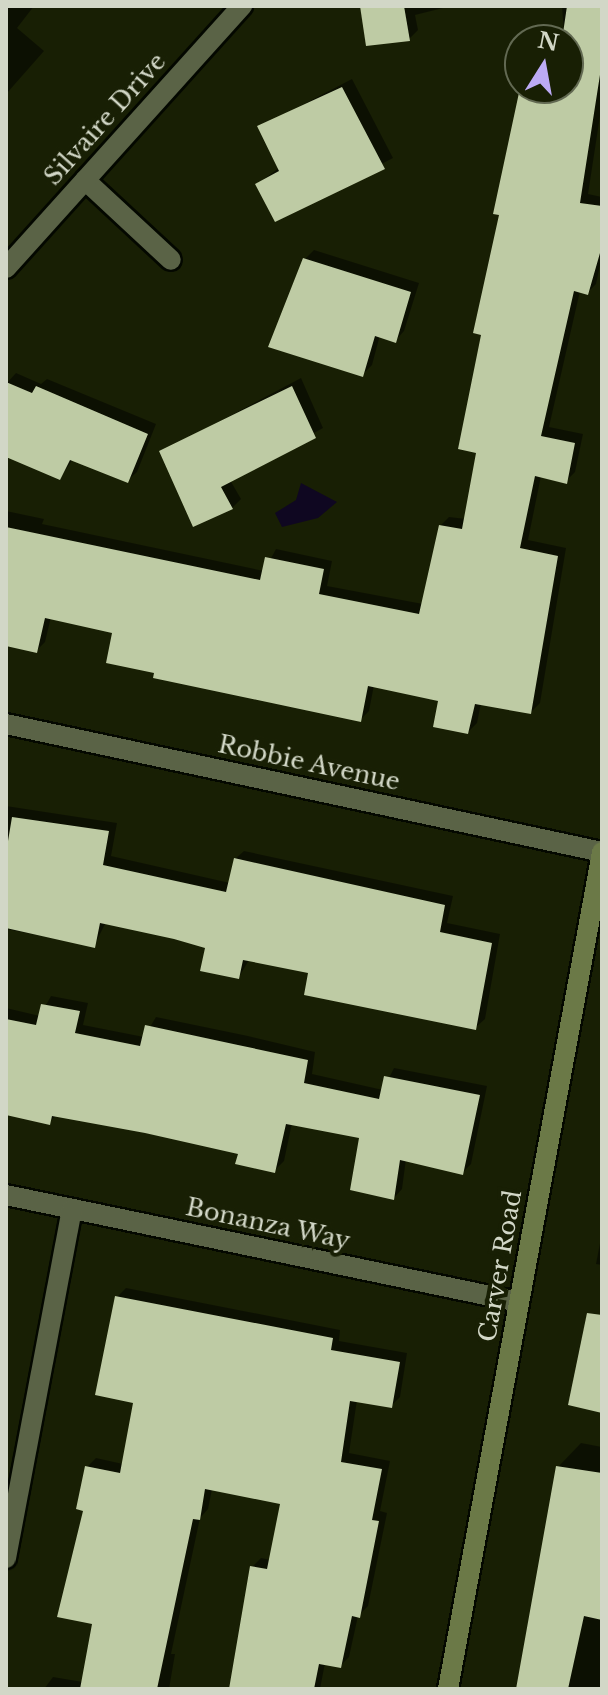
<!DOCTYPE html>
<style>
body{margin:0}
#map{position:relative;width:608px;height:1695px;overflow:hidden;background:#181f04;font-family:"Libre Baskerville",serif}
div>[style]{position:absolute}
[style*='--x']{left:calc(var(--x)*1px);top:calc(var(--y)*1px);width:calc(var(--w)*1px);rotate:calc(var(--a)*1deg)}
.water>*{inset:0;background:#0f0721}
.shadow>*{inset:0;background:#0007}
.building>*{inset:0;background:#becba4}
.roads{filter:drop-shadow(2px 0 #040800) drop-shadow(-2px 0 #040800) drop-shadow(0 2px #040800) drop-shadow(0 -2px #040800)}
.street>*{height:20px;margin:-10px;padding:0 10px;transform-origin:10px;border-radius:10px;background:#5a6346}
.secondary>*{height:20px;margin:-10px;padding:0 10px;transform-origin:10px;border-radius:10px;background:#6b7947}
span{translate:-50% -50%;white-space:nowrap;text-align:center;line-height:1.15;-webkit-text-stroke:8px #181f04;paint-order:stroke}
.street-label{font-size:24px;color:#d2d7c7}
.frame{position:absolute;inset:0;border:8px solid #d2d7c7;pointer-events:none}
.north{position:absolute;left:504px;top:24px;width:80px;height:80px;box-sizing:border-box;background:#181f04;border:2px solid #626952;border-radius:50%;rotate:11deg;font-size:22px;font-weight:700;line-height:32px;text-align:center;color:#d2d7c7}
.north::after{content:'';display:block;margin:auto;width:28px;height:36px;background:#bcaaf5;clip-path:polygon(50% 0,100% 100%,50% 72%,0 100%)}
</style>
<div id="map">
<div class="water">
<i style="clip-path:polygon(301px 483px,337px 502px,318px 518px,282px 527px,275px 513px,296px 500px)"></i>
</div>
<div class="shadow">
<i style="clip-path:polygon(6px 6px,34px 6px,17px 28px,44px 51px,7px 93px)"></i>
<i style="clip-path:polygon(362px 6px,451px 6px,415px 15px,418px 30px,409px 39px)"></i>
<i style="clip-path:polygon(562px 6px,602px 6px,602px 103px,588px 194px,602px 197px,602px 256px,596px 284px,587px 293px,580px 291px,549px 427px,583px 434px,575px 472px,566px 481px,541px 476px,528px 540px,566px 548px,540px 703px,531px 712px,481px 703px,477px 723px,468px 732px,440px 699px,374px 685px,369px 711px,360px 720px,156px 671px,115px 631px,51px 617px,45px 642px,36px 651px,6px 644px,6px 511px,44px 519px,42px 524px,264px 571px,276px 549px,332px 561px,327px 586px,423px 604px,440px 526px,449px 517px,466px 519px,556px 88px,568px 88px)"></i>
<i style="clip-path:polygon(352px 79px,393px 158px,276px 219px,257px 184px,279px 168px,260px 127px)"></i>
<i style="clip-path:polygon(314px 250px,419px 283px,404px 331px,396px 340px,380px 335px,372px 365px,363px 374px,305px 259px)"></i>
<i style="clip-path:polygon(16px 373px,41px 384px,47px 379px,156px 424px,137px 472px,128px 480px,73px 459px,60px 478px,6px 455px,6px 384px)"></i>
<i style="clip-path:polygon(301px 378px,323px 428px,230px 480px,241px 499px,232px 508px,162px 452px)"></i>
<i style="clip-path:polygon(6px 806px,117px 823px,111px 856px,230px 883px,235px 859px,244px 851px,453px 896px,447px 923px,500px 934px,485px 1019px,476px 1027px,311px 971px,249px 960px,239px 977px,208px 946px,106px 922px,94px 946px,6px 929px)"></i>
<i style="clip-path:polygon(51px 996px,88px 1003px,83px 1025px,144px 1037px,156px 1017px,248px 1036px,315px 1052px,312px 1074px,383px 1090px,394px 1068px,487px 1086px,471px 1164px,462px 1173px,406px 1159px,402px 1189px,394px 1198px,362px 1137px,292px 1123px,284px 1161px,275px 1170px,240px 1152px,57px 1115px,49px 1122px,6px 1112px,6px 1008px,40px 1016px)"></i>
<i style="clip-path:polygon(602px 1233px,602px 1265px,596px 1264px)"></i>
<i style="clip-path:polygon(126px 1288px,340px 1330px,339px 1341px,407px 1353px,400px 1397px,391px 1406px,357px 1400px,349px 1453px,390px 1461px,380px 1511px,387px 1513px,368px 1606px,358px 1616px,349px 1657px,340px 1666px,325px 1663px,320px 1689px,230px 1689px,252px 1567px,261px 1558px,271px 1560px,282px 1502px,212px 1489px,208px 1509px,200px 1518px,171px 1654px,175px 1654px,169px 1689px,44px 1689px,53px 1677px,83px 1682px,94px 1622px,87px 1467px,96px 1458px,123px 1464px,136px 1401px,117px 1297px)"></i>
<i style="clip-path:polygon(581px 1443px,602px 1447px,602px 1689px,518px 1689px,558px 1467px)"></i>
</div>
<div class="building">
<i style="clip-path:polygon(360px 6px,404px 6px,410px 41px,366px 46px)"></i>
<i style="clip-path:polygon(567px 6px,602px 6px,602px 62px,580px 203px,602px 206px,602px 246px,588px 295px,574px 291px,541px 436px,575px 443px,567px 484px,535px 476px,520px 548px,558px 556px,531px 714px,475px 704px,468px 734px,433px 727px,438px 701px,368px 686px,361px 722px,153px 678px,154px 673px,106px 663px,112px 633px,45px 618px,37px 653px,6px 646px,6px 527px,260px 580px,265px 557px,324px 569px,319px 594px,419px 614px,439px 525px,462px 529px,476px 453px,458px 449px,481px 335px,473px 333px,499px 215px,493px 214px,520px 88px,568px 88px,568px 40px,562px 40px)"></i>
<i style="clip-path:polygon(342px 87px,385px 169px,275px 222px,255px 184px,279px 171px,257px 126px)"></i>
<i style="clip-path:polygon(303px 258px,411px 292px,396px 343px,375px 336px,363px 377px,268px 347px)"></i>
<i style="clip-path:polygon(6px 382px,32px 393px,36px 386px,148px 434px,128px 483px,70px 460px,60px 480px,6px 457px)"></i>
<i style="clip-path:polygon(292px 386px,316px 438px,221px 487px,233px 509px,193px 527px,159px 451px)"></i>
<i style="clip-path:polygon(12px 817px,109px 831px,103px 865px,226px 892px,234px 858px,445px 905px,440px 932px,492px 943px,476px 1030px,304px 995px,308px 973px,243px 960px,239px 979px,200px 971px,205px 948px,174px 939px,100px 923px,95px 948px,6px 928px,6px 853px)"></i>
<i style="clip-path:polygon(41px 1004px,80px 1011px,75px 1033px,140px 1046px,145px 1025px,238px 1045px,308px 1060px,304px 1083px,379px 1099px,384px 1076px,480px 1095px,463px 1175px,400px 1160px,394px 1200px,350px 1190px,359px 1138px,286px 1124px,275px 1173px,235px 1164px,238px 1154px,145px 1133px,52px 1116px,50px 1125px,6px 1115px,6px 1019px,36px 1025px)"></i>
<i style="clip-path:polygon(115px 1296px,333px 1338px,331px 1350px,400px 1362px,392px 1408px,350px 1401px,341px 1462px,382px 1469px,372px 1520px,379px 1521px,360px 1618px,352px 1616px,341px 1668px,319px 1664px,314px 1689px,229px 1689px,250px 1566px,267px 1569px,280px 1504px,205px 1489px,200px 1520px,193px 1519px,157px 1689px,80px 1689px,92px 1624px,57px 1617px,83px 1511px,76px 1509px,85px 1466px,120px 1473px,133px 1403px,95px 1395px)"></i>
<i style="clip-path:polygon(587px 1313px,602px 1315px,602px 1413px,568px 1405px)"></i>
<i style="clip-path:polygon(556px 1466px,602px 1473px,602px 1620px,584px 1616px,568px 1689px,516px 1689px)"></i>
</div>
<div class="roads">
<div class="street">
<i style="--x:85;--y:180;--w:117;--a:42.9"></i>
<i style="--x:6;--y:268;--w:353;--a:-48"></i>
<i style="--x:6;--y:724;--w:610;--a:12.12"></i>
<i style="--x:6;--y:1195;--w:524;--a:11.78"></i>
<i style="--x:6;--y:1558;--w:355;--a:-79.3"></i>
</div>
<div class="secondary">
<i style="--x:448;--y:1689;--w:851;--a:-79.57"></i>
</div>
</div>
<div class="street-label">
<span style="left:105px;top:119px;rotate:-48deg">Silvaire Drive</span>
<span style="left:309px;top:763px;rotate:12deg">Robbie Avenue</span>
<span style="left:268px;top:1224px;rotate:12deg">Bonanza Way</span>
<span style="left:500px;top:1266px;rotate:-80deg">Carver Road</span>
</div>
<div class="frame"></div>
<div class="north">N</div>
</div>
